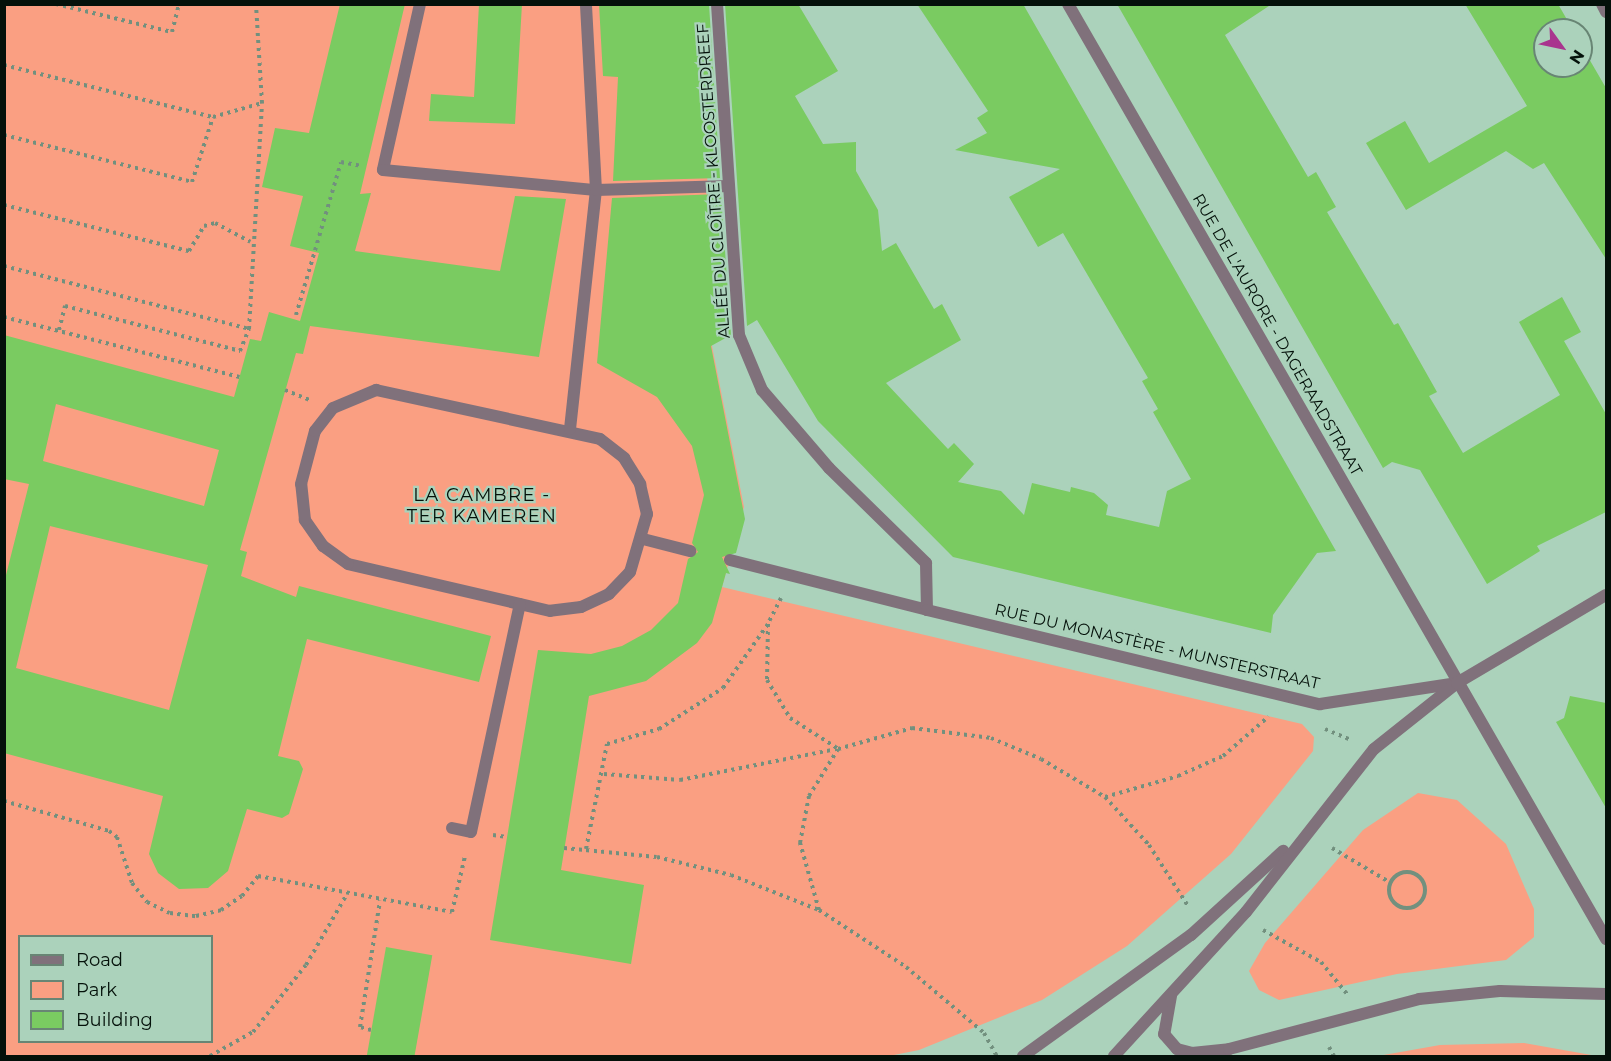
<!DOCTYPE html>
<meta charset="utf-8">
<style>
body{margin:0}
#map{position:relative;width:1611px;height:1061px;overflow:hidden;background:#abd2bb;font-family:Montserrat,sans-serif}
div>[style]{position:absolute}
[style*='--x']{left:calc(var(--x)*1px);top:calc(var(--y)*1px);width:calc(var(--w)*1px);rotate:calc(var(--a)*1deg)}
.green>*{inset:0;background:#fa9f82}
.building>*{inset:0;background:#7acb61;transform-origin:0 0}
.path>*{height:4px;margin-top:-2px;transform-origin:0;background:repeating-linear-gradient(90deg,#72907e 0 3px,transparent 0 7.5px)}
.path>.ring{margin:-2px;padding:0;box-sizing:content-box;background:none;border:4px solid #72907e;border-radius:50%}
.service>*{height:12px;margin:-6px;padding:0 6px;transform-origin:6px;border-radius:6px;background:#80717b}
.pedestrian>*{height:12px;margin:-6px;padding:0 6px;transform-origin:6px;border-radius:6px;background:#80717b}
.minor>*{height:12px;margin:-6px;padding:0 6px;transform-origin:6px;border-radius:6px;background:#80717b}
.tertiary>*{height:12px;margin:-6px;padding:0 6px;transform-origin:6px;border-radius:6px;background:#80717b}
span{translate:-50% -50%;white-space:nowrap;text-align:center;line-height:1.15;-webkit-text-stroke:4.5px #abd2bb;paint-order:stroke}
.street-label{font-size:16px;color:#04110a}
.neighbourhood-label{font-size:18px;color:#04110a;letter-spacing:1.5px}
.frame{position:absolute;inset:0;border:6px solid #04110a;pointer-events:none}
.legend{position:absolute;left:18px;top:935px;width:195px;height:108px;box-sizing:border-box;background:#abd2bb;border:2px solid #688574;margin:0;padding:8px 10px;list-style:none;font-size:18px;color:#04110a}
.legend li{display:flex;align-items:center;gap:12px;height:30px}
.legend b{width:30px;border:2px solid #688574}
.north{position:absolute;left:1533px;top:18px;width:60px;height:60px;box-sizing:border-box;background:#abd2bb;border:2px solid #688574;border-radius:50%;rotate:123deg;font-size:16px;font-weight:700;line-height:24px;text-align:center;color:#04110a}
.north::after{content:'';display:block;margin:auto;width:21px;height:27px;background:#a9358e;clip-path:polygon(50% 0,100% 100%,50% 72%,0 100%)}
</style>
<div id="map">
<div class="green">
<i style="clip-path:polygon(evenodd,5px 5px,696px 5px,709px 206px,710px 336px,744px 507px,722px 587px,1302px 724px,1314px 737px,1313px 751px,1231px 854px,1127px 946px,1042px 1000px,919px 1050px,889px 1056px,5px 1056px,5px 5px,20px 936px,212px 936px,212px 1042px,20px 1042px,20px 936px)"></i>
<i style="clip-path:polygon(1418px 793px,1457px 800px,1506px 844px,1534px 909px,1534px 937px,1506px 960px,1397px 974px,1279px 1000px,1259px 990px,1249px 971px,1265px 943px,1363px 830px)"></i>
<i style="clip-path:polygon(1524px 1043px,1597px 1056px,1378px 1056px,1440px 1045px)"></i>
</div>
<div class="building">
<i style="clip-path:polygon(evenodd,340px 4px,405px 4px,360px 194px,371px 193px,355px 251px,500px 271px,515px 196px,566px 199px,539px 357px,310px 326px,303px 354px,296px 353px,240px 550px,247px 552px,241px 576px,296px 597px,299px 586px,491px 636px,479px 682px,307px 639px,278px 756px,299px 761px,303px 769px,289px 814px,282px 818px,247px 809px,228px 871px,208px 888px,179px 889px,158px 873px,149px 854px,163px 796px,4px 753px,4px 583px,29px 484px,4px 479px,4px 335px,234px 397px,250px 339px,261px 341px,269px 312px,300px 321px,319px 253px,290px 246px,303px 196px,262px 187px,275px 128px,309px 133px,340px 4px,56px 404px,219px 450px,204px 506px,43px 461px,56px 404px,340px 4px,50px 526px,208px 565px,169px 710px,16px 668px,50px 526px)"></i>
<i style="clip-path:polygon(479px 4px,522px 4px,515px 124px,429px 121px,431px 94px,474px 97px)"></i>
<i style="clip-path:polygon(599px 4px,709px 4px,720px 178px,613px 181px,618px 77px,603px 76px)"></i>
<i style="clip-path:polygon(725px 4px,798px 4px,838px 71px,795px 96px,823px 144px,856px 142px,856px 171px,878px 210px,882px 251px,896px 243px,934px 309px,942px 304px,961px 340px,886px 383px,948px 449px,954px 443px,974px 464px,958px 482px,1001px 491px,1024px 515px,1032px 483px,1070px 492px,1071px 487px,1094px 493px,1108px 505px,1106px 515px,1159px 527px,1167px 491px,1191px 479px,1153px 412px,1158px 409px,1142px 381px,1148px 378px,1063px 233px,1038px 247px,1009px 197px,1060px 169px,955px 150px,987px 133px,977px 118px,988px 111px,917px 4px,1023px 4px,1336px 551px,1317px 553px,1273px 615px,1271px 633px,953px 557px,818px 421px,757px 320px,747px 326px)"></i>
<i style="clip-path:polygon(1117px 4px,1272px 4px,1225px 35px,1308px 177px,1316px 172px,1336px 207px,1327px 212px,1394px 325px,1398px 323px,1437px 392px,1429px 396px,1463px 453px,1560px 395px,1519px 322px,1562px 297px,1581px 332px,1564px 341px,1606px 414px,1606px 512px,1537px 546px,1540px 551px,1487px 584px,1420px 470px,1392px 462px,1383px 468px)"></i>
<i style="clip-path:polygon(1465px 4px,1558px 4px,1573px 30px,1545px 30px,1545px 66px,1581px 66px,1581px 45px,1606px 88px,1606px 259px,1544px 163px,1533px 169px,1506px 151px,1406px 210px,1366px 143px,1405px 121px,1429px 163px,1527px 106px)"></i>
<i style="clip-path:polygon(721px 194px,731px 335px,711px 346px,745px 519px,736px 553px,722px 557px,730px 574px,726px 573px,712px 623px,697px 643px,646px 681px,589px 696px,561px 870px,644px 885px,631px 964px,490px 940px,538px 650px,591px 654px,622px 646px,651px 630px,678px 603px,688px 559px,698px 552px,692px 543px,704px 495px,692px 446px,657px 397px,597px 363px,612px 198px)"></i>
<i style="clip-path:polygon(1570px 696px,1606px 703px,1606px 808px,1556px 722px,1564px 718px)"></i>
<i style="left:386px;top:947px;width:47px;height:111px;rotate:10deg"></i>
</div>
<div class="path">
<i style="--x:56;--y:4;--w:119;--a:13.6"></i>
<i style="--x:172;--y:32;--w:29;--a:-76"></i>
<i style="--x:4;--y:65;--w:215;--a:14"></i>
<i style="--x:213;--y:117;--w:51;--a:-15.9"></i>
<i style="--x:4;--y:135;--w:194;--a:14"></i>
<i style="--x:192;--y:182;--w:68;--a:-72.1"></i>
<i style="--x:4;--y:205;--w:191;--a:14"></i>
<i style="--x:189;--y:251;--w:29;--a:-59"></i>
<i style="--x:204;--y:226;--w:11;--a:-15"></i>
<i style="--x:215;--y:223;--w:40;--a:28"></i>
<i style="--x:4;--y:266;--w:253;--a:14.4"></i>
<i style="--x:296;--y:315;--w:159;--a:-73.6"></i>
<i style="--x:341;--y:162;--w:20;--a:11"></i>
<i style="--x:4;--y:317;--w:243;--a:14.3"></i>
<i style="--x:59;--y:330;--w:25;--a:-76"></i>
<i style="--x:65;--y:306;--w:181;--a:14.4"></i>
<i style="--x:240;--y:351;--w:24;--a:-68"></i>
<i style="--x:249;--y:329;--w:226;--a:-86.7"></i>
<i style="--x:262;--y:103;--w:99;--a:-93.5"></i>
<i style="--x:285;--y:390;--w:27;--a:22"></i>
<i style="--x:781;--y:598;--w:29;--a:117"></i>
<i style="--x:768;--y:624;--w:56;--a:91"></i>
<i style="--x:767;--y:680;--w:44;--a:58.8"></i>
<i style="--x:790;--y:718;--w:56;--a:32.6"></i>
<i style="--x:1325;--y:729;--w:28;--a:23"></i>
<i style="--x:604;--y:774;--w:76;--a:4.5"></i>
<i style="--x:680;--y:780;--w:159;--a:-11.2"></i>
<i style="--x:1105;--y:797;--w:76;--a:-16"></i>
<i style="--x:1178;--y:776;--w:49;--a:-24"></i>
<i style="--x:1223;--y:756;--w:60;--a:-40.9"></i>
<i style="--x:4;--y:801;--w:109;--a:15.9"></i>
<i style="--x:109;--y:831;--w:10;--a:37"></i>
<i style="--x:117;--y:837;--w:48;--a:71.9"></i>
<i style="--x:132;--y:883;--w:24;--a:52"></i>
<i style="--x:147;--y:902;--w:25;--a:26"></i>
<i style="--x:170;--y:913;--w:26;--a:7"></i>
<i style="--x:196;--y:916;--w:26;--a:-13"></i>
<i style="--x:221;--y:910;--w:25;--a:-34"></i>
<i style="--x:242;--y:896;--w:26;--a:-51"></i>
<i style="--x:258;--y:876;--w:197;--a:10.5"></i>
<i style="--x:452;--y:912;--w:57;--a:-76.9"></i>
<i style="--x:493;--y:835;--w:14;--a:8"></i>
<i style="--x:564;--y:848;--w:93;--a:5.5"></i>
<i style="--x:657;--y:857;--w:76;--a:13.7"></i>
<i style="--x:731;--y:875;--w:95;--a:21.7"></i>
<i style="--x:819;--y:910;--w:104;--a:33.2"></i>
<i style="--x:906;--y:967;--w:102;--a:40.2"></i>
<i style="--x:984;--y:1033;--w:26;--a:61"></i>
<i style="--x:1332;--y:848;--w:69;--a:30.7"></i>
<i style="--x:586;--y:849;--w:107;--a:-78.7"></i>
<i style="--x:607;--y:744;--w:54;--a:-16.1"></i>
<i style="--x:659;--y:729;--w:76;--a:-32.6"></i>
<i style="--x:723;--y:688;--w:78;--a:-54.9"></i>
<i class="ring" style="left:1389px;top:872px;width:32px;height:32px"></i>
<i style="--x:819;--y:910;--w:70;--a:-105.8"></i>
<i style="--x:800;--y:843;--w:48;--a:-79.2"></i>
<i style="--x:809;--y:796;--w:55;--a:-58.3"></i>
<i style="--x:838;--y:749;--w:77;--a:-15.8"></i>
<i style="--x:912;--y:728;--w:80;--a:7.2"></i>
<i style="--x:991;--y:738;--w:54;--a:22.8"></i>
<i style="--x:1041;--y:759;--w:74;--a:30.7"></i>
<i style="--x:1105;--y:797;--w:65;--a:47.5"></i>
<i style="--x:1149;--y:845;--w:72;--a:57.4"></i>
<i style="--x:1263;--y:930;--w:66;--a:28.9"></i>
<i style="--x:1321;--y:962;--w:41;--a:50.9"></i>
<i style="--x:371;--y:1030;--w:11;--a:-165"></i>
<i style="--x:360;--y:1027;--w:128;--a:-81"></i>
<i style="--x:1329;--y:1047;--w:10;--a:61"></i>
<i style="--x:210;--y:1056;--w:49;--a:-29.2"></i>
<i style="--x:253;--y:1032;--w:85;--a:-51.7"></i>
<i style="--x:306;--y:965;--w:82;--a:-60"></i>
</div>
<div class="service">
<i style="--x:420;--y:4;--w:170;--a:102.6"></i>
<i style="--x:383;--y:170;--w:214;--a:5.4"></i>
<i style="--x:596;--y:190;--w:133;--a:-1.7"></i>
<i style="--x:376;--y:390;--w:229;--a:12.3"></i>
<i style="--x:600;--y:439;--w:31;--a:38"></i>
<i style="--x:624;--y:458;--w:31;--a:58"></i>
<i style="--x:640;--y:484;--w:31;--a:77"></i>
<i style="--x:647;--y:514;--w:60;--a:106.3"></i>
<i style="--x:630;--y:572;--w:30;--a:134"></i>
<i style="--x:609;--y:594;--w:31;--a:155"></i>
<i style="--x:581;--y:607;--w:31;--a:173"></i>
<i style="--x:550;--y:611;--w:207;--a:-166.9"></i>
<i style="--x:348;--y:564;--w:31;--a:-144"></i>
<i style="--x:323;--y:546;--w:32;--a:-125"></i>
<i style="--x:305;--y:520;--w:36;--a:-96"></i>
<i style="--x:301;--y:484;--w:55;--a:-75.2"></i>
<i style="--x:315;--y:431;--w:29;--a:-52"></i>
<i style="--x:333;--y:408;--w:47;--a:-22.7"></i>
<i style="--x:570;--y:429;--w:240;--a:-83.8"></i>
<i style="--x:596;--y:190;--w:186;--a:-93.1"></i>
<i style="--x:643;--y:539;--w:49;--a:14.3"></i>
<i style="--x:730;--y:560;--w:203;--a:14.2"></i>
<i style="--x:452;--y:828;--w:19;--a:12"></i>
<i style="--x:471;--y:832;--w:233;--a:-77.9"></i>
</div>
<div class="pedestrian">
<i style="--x:1171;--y:996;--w:39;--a:100"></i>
<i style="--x:1164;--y:1034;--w:20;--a:49"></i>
<i style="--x:1177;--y:1049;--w:16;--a:15"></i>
<i style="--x:1192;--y:1053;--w:37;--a:-6"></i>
<i style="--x:1229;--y:1049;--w:196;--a:-14.7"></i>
<i style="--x:1419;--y:999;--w:81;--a:-5.6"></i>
<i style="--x:1500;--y:991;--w:106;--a:1.6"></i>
</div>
<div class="minor">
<i style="--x:717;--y:4;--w:332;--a:86.2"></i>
<i style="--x:739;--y:335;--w:60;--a:67.3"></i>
<i style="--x:762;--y:390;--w:103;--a:49.3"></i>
<i style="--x:829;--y:468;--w:136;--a:44.4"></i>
<i style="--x:926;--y:563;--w:47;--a:88.8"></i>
<i style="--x:927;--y:610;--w:404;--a:13.5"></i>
<i style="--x:1320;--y:704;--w:139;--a:-8.7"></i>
<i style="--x:1068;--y:4;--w:1079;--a:60.08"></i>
</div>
<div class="tertiary">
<i style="--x:1602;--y:4;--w:9;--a:63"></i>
<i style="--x:1023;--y:1056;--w:207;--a:-35.8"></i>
<i style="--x:1191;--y:935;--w:125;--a:-42.4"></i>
<i style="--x:1114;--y:1056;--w:195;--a:-47.5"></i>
<i style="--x:1246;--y:912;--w:207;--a:-51.9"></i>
<i style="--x:1374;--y:749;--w:106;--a:-38.5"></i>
<i style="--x:1457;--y:683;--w:173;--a:-30.6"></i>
</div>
<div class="street-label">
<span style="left:714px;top:181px;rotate:-94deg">ALLÉE DU CLOÎTRE - KLOOSTERDREEF</span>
<span style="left:1277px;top:335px;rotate:60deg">RUE DE L'AURORE - DAGERAADSTRAAT</span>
<span style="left:1157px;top:647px;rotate:13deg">RUE DU MONASTÈRE - MUNSTERSTRAAT</span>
</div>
<div class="neighbourhood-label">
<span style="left:482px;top:506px">LA CAMBRE -<br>TER KAMEREN</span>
</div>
<div class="frame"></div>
<ul class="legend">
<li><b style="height:8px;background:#80717b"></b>Road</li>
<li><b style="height:16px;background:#fa9f82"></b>Park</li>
<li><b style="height:16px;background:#7acb61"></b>Building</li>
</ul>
<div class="north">N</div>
</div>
